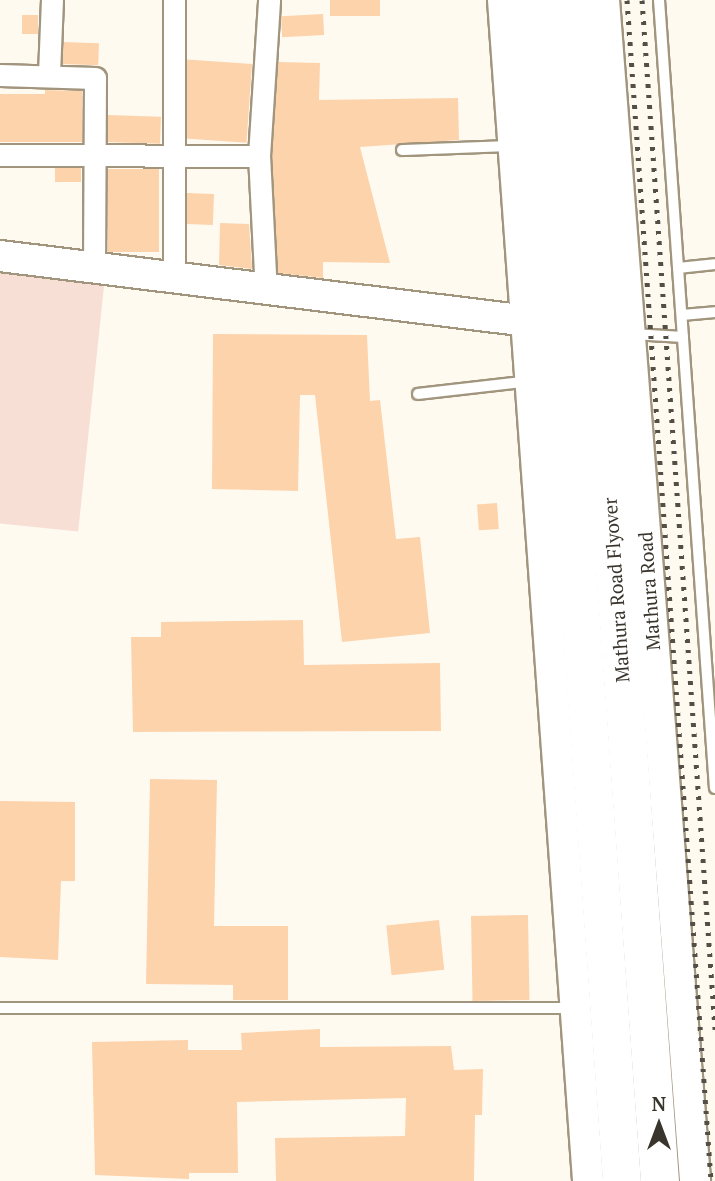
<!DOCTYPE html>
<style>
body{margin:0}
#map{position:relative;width:715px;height:1181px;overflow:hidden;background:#fffaf0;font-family:"PT Serif",serif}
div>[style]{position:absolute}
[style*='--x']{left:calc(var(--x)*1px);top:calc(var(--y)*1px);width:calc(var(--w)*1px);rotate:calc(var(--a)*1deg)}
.green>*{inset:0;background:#f7dfd5;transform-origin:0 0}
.building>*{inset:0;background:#fdd3ac;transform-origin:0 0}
.roads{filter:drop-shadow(2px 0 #a1957e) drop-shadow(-2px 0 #a1957e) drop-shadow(0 2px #a1957e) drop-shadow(0 -2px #a1957e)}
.lane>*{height:10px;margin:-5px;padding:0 5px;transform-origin:5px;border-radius:5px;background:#fff}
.street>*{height:21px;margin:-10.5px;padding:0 10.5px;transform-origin:10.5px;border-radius:10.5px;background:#fff}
.secondary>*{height:30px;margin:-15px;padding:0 15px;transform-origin:15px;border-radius:15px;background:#fff}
.highway>*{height:38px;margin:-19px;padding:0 19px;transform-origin:19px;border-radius:19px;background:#fff}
.rail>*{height:5px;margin-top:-2.5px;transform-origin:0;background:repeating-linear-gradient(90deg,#544f46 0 3.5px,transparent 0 10.5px)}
span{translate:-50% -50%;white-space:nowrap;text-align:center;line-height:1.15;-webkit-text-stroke:5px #fff;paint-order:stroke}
.street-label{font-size:19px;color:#3a352c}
.north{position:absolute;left:624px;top:1090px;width:70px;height:70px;-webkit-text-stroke:5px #fff;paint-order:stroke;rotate:0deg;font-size:19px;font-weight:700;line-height:28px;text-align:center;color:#3a352c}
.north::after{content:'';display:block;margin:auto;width:24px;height:32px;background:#3a352c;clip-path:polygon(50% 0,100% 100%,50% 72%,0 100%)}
</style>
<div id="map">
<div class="green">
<i style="left:0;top:271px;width:105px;height:251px;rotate:6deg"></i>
</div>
<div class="building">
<i style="left:330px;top:0;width:50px;height:16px"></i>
<i style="left:323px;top:14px;width:21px;height:42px;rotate:87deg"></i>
<i style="left:22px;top:15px;width:16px;height:19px"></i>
<i style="left:63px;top:42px;width:36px;height:22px;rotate:2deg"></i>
<i style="clip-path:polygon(278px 62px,320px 63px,319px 100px,458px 98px,459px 140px,360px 147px,390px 263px,323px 262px,323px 278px,278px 273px,272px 156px)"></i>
<i style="left:252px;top:64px;width:79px;height:65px;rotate:94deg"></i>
<i style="clip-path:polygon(45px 90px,82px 91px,82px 142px,0 142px,0 94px,45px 94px)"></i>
<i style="left:108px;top:115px;width:53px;height:27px;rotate:2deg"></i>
<i style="left:55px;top:168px;width:26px;height:14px"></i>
<i style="left:108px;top:169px;width:51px;height:83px"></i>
<i style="left:187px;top:193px;width:27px;height:31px;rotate:2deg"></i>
<i style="clip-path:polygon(220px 223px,249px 224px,252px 269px,219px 265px)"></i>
<i style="clip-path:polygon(213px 334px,367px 335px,370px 401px,380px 400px,396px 539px,420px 537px,430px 633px,342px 642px,315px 395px,300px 395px,298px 491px,212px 489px)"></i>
<i style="left:497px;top:503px;width:26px;height:20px;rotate:86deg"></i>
<i style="clip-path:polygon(303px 620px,304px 665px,440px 663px,441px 731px,133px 732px,131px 637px,161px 637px,161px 622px)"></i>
<i style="clip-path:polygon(150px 779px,217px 780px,214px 926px,288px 926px,288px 1000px,233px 1000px,233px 985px,146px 984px)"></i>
<i style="clip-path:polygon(0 801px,75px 802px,75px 881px,61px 881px,58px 960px,0 957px)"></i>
<i style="left:528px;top:915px;width:85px;height:57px;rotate:89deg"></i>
<i style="left:439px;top:920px;width:50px;height:53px;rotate:84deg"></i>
<i style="clip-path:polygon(320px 1029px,320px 1047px,451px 1046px,454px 1070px,483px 1069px,482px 1115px,475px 1115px,474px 1181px,276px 1181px,275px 1138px,405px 1136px,406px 1098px,237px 1102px,238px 1173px,189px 1173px,189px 1179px,95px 1175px,92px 1042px,188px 1040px,188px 1050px,242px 1050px,241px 1033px)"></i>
</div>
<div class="roads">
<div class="lane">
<i style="--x:659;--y:0;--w:790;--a:85.94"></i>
<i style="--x:402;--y:150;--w:109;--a:-2.1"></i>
<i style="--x:678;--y:268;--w:37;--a:-6"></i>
<i style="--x:682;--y:315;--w:33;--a:-5"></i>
<i style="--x:632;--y:334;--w:51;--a:3.4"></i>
<i style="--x:418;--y:394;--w:113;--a:-6.6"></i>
<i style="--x:0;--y:1008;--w:575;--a:0"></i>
</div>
<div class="street">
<i style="--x:49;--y:74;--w:74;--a:-87.7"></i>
<i style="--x:0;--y:75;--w:95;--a:1.8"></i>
<i style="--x:95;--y:78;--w:190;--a:90.3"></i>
<i style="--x:0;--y:155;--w:259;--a:0.2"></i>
<i style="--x:174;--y:278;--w:278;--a:-90"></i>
<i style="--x:266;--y:293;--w:137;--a:-92.9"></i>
<i style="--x:259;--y:156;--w:156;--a:-86.3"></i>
</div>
<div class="secondary">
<i style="--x:503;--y:0;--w:1184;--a:85.88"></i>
<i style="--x:604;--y:0;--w:1185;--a:85.59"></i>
<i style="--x:0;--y:256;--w:532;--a:7.02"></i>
</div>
<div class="highway">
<i style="--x:536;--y:0;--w:1184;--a:85.84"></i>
<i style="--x:573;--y:0;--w:1184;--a:85.79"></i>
</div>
</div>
<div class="rail">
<i style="--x:627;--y:0;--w:1184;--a:85.93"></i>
<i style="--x:642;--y:0;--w:1032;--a:85.94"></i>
</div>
<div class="street-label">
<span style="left:616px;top:590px;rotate:-94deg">Mathura Road Flyover</span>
<span style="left:649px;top:591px;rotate:-94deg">Mathura Road</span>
</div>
<div class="north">N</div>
</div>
